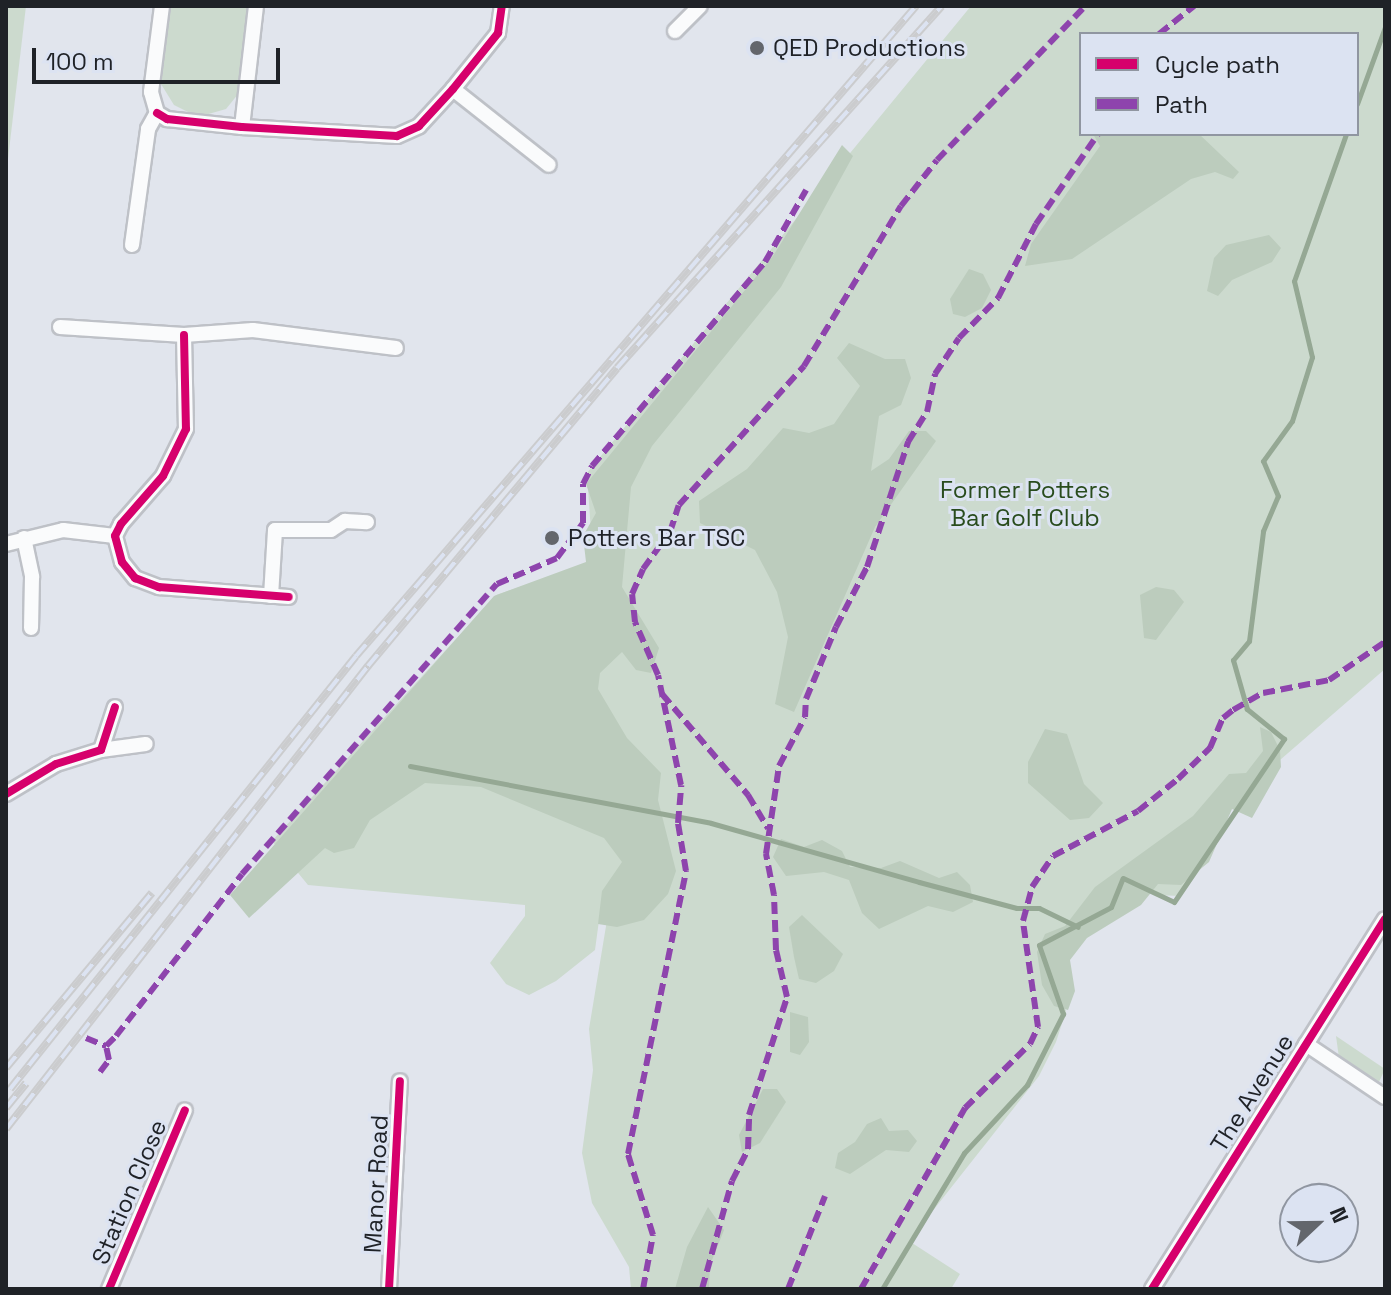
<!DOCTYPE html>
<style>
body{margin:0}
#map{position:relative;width:1391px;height:1295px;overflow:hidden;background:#e1e5ed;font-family:"Space Grotesk",sans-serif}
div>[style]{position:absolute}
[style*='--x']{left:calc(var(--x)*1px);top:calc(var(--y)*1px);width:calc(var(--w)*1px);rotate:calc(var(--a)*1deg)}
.green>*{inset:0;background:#ccdace}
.forest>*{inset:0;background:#bcccbd}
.stream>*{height:5px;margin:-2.5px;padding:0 2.5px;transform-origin:2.5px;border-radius:2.5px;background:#95a894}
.roads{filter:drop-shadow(2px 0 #bec1c7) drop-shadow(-2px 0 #bec1c7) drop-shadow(0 2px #bec1c7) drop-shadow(0 -2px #bec1c7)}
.minor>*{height:14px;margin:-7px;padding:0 7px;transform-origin:7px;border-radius:7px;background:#fafbfc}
.rail>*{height:8px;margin-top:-4px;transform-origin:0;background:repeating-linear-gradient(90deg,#dce3f2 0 15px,#cbccce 0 30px);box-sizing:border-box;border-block:2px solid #cbccce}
.quiet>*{height:6px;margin-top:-3px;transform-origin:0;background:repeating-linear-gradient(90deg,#8e44ad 0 12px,transparent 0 18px)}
.cycleway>*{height:8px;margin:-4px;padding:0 4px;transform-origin:4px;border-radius:4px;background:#d6006c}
.dots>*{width:22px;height:22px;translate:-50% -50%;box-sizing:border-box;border:4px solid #dce3f2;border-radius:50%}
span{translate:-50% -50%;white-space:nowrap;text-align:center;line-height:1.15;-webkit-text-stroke:6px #dce3f2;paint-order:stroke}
.poi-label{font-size:24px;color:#1f2227}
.left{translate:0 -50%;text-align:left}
.park-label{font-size:24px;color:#294c1d}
.street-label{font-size:24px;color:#1f2227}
.frame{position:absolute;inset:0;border:8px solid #1f2227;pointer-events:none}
.legend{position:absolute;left:1079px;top:32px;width:280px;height:104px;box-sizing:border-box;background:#dce3f2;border:2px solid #9096a1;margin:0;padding:10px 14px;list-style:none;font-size:24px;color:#1f2227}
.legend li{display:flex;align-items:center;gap:16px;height:40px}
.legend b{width:40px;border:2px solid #9096a1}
.north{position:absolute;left:1279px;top:1183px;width:80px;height:80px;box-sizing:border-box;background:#dce3f2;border:2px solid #9096a1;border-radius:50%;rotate:68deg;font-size:22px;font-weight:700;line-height:32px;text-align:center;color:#1f2227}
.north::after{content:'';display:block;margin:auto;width:28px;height:36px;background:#63666c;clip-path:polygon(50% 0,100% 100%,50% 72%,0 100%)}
.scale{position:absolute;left:32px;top:48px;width:248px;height:36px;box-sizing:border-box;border:4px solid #1f2227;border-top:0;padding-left:10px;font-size:24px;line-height:28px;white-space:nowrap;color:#1f2227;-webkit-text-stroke:6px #dce3f2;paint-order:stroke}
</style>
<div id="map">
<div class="green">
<i style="clip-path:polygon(6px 6px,26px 6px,6px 176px)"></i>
<i style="clip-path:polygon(171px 6px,251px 6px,239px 93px,226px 109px,198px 117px,174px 105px,161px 84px)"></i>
<i style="clip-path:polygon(evenodd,971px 6px,1385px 6px,1385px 669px,1235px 799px,1210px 856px,1181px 896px,1154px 895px,1131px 882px,1121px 902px,1043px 940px,1041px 951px,1066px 1011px,1056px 1042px,1039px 1076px,909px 1241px,960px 1274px,951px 1289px,631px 1289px,629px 1267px,592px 1203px,582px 1153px,593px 1070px,589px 1029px,608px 914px,600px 913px,595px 950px,556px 981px,529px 995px,506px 984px,490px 963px,525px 916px,525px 905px,308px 885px,272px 841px,496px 595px,593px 562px,587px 473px,971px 6px,1081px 34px,1357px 34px,1357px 134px,1081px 134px,1081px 34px)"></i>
<i style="clip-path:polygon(1336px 1036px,1385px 1069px,1379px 1082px,1339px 1058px)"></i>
</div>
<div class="forest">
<i style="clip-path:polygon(1093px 134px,1199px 134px,1239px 172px,1233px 179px,1215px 172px,1191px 179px,1072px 259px,1025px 266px,1031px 244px,1100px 146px)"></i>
<i style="clip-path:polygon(842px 145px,853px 156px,781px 287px,652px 446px,631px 487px,622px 587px,659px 648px,651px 673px,636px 670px,622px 652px,600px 673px,598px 689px,627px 738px,661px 773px,658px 800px,676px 871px,668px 894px,644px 920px,617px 927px,598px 924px,602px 891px,622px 862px,604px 838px,481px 787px,425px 783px,370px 820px,354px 848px,334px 853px,325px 848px,249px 918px,230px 895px,494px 596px,586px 562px,583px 536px,596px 513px,586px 484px,773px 256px)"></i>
<i style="clip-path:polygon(1269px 235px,1281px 248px,1272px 262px,1232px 280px,1218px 296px,1207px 291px,1214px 258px,1226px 245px)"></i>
<i style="clip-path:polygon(969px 269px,983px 274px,991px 290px,982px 308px,965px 317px,953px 314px,950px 299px)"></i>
<i style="clip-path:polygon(849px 343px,885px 359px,905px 359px,911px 378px,901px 405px,879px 416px,871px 471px,889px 459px,909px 431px,926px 431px,936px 441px,875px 527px,794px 712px,775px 704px,788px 637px,777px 592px,755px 550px,700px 523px,699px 501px,747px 469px,783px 428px,809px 433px,834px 424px,860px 386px,837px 358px)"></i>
<i style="clip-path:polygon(1156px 587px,1174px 590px,1184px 602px,1156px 640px,1144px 638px,1140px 595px)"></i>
<i style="clip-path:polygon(1260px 727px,1271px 732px,1280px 750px,1281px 767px,1252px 818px,1232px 809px,1209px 862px,1181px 885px,1158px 884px,1141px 905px,1087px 938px,1070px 960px,1075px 991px,1068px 1010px,1054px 1006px,1042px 985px,1037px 952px,1045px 934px,1065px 926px,1095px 887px,1193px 816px,1229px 774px,1246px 773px,1263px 751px)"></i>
<i style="clip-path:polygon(1045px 729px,1067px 734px,1084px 784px,1103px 803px,1089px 818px,1070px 820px,1028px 783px,1028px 762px)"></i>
<i style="clip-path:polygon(781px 839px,804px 847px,822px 840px,842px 851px,850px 867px,881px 868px,900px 861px,939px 878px,957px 872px,970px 885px,973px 902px,953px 912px,928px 906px,879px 929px,862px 913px,849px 880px,824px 872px,786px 876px,773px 857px)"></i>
<i style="clip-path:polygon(802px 915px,843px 954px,834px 971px,816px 983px,799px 979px,794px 957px,789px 927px)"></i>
<i style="clip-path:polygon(790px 1012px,808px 1017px,809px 1042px,800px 1055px,790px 1052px)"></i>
<i style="clip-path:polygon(763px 1089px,777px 1089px,786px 1102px,760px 1143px,742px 1152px,739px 1135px)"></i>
<i style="clip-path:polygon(881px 1118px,889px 1131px,908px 1130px,917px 1141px,909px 1152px,886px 1150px,850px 1174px,835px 1168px,838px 1153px,855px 1142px,867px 1124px)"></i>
<i style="clip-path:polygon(708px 1207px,724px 1230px,710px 1265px,709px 1289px,675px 1289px,687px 1247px)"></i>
</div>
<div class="stream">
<i style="--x:1357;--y:104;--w:82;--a:-70"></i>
<i style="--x:410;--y:766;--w:306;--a:10.7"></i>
<i style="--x:711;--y:823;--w:216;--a:15.8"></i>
<i style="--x:919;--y:882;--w:101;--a:14.9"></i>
<i style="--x:1017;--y:908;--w:22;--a:0"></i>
<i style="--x:1039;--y:908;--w:43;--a:26"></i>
<i style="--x:882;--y:1289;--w:159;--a:-58.9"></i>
<i style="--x:964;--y:1153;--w:93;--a:-47.2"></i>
<i style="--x:1027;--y:1085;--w:80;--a:-63.1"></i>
<i style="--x:1063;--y:1014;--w:73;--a:-109.2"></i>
<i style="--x:1039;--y:945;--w:81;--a:-27.8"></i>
<i style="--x:1111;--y:907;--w:31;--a:-68"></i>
<i style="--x:1123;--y:878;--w:56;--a:25.2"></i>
<i style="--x:1174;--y:902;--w:197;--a:-56"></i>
<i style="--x:1284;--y:739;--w:48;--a:-141"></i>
<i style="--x:1247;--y:709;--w:51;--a:-105.9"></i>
<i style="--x:1233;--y:660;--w:25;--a:-50"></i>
<i style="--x:1249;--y:641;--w:111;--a:-82.7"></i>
<i style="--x:1263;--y:531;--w:38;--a:-67"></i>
<i style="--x:1278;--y:496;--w:38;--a:-113"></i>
<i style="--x:1263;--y:461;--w:49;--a:-54.1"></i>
<i style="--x:1292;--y:421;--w:67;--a:-72.6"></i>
<i style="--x:1312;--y:357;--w:78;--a:-103.3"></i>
<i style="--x:1294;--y:281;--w:156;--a:-70.5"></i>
</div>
<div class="roads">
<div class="minor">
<i style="--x:675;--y:31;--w:35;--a:-45"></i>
<i style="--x:453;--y:89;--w:122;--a:38.4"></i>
<i style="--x:157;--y:113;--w:12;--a:31"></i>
<i style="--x:167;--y:119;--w:75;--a:6.1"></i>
<i style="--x:242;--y:127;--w:155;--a:3.3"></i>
<i style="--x:397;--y:136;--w:24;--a:-24"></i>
<i style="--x:419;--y:126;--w:50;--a:-47.4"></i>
<i style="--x:453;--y:89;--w:72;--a:-51.2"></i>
<i style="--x:498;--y:33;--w:27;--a:-82"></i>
<i style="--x:242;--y:127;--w:122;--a:-83.4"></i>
<i style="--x:132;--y:245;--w:117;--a:-82.1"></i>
<i style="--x:148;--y:129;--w:18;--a:-61"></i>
<i style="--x:157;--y:113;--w:22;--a:-106"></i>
<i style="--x:151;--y:92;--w:87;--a:-82.7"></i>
<i style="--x:60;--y:327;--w:124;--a:3.7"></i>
<i style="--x:184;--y:335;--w:69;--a:-4.1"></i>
<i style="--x:253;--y:330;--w:144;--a:7.2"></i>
<i style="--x:184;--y:335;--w:94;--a:88.8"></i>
<i style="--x:186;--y:429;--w:52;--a:116.1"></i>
<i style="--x:163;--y:476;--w:64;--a:131.2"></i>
<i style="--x:121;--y:524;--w:13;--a:117"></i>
<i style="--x:115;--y:536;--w:27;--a:75"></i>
<i style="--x:122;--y:562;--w:21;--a:51"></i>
<i style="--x:135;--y:578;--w:26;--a:21"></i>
<i style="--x:159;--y:587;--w:130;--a:4.4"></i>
<i style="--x:24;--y:538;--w:40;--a:78"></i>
<i style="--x:32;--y:577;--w:51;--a:91.1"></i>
<i style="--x:6;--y:544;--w:59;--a:-13.8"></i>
<i style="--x:63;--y:530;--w:52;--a:6.6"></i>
<i style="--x:271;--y:596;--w:66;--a:-86.5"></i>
<i style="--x:275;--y:530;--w:56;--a:0"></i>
<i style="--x:331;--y:530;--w:17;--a:-33"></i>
<i style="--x:345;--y:521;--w:22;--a:3"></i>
<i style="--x:101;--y:750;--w:45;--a:-7.6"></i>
<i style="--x:6;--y:794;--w:58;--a:-31"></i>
<i style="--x:56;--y:764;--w:47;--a:-17.3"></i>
<i style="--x:101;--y:750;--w:45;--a:-72"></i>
<i style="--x:1306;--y:1044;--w:95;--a:33.9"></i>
<i style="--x:109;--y:1289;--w:194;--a:-67"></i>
<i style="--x:389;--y:1289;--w:208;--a:-87"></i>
<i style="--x:1152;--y:1289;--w:437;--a:-57.8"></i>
</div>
</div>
<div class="rail">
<i style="--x:6;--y:1068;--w:228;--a:-50.2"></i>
<i style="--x:10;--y:1089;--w:554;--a:-51.37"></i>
<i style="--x:356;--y:656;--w:858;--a:-49.25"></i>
<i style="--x:6;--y:1108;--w:32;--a:-51"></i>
<i style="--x:6;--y:1129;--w:588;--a:-51.98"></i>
<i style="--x:368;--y:666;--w:388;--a:-50.1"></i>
<i style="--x:617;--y:368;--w:486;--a:-48.1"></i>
</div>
<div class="quiet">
<i style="--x:1159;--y:34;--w:45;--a:-38.7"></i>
<i style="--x:662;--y:694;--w:133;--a:49.6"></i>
<i style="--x:748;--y:795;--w:39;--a:59"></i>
<i style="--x:86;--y:1038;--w:22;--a:22"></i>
<i style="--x:106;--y:1046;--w:14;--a:-45"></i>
<i style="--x:116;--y:1036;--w:205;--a:-52.1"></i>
<i style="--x:242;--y:874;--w:386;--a:-48.7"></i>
<i style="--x:497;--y:584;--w:65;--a:-23.4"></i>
<i style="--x:557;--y:558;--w:44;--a:-53.4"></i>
<i style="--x:583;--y:523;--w:39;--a:-90"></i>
<i style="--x:583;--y:484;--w:20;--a:-63"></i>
<i style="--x:592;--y:466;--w:267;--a:-49.7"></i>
<i style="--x:765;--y:262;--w:83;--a:-60.3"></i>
<i style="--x:100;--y:1072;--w:15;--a:-53"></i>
<i style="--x:109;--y:1060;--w:14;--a:-102"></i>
<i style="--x:643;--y:1289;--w:55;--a:-79.5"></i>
<i style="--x:653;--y:1235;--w:85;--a:-107.2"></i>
<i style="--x:628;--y:1154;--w:289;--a:-78.4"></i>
<i style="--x:686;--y:871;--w:49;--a:-99.5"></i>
<i style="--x:678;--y:823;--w:38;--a:-85"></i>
<i style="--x:681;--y:785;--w:112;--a:-101.8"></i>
<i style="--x:658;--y:675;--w:58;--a:-113.5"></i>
<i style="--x:635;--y:622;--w:28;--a:-96"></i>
<i style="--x:632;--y:594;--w:27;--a:-66"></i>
<i style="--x:643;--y:569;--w:46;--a:-53.9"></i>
<i style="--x:670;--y:532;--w:28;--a:-72"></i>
<i style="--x:679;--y:505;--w:187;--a:-48"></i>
<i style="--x:804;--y:366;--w:187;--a:-58.8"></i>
<i style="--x:901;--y:206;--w:58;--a:-52"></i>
<i style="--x:937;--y:160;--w:214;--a:-46.1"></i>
<i style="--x:702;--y:1289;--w:112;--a:-74.5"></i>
<i style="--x:732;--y:1181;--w:36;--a:-63"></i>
<i style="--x:748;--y:1149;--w:34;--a:-88"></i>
<i style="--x:749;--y:1115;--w:124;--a:-72.1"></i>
<i style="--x:787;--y:997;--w:48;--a:-103.2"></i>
<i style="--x:776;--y:950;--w:55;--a:-92.1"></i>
<i style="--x:774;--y:895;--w:42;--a:-101"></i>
<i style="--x:766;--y:854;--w:89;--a:-81.6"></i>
<i style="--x:779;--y:766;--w:55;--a:-62"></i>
<i style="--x:805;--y:717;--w:18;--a:-87"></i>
<i style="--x:806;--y:699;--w:78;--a:-67.4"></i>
<i style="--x:836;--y:627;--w:68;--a:-62.7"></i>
<i style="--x:867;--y:567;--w:132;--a:-71.8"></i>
<i style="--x:908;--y:442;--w:36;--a:-58"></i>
<i style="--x:927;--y:412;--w:39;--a:-78"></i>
<i style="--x:935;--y:374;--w:43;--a:-56.3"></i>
<i style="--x:959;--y:338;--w:56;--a:-45.7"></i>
<i style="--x:998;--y:298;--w:83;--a:-62.8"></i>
<i style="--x:1036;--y:224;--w:109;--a:-55.4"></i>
<i style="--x:788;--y:1289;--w:100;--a:-68.3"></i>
<i style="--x:861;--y:1289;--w:209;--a:-60.1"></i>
<i style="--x:965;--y:1108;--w:91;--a:-44.6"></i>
<i style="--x:1030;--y:1044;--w:19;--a:-65"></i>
<i style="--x:1038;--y:1027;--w:107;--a:-98.1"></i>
<i style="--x:1023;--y:921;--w:35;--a:-75"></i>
<i style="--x:1032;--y:887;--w:37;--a:-56"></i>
<i style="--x:1053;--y:856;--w:96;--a:-27.9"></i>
<i style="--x:1138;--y:811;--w:51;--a:-38.7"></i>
<i style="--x:1178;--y:779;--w:45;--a:-44.1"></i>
<i style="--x:1210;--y:748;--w:33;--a:-67"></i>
<i style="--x:1223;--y:718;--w:13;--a:-39"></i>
<i style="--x:1233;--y:710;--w:34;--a:-30"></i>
<i style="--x:1263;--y:693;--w:67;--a:-11.1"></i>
<i style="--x:1329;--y:680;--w:68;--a:-34.2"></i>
</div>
<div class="cycleway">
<i style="--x:157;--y:113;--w:12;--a:31"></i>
<i style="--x:167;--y:119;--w:75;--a:6.1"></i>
<i style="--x:242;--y:127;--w:155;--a:3.3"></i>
<i style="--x:397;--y:136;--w:24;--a:-24"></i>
<i style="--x:419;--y:126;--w:50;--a:-47.4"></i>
<i style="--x:453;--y:89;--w:72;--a:-51.2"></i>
<i style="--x:498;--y:33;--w:27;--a:-82"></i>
<i style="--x:184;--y:335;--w:94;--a:88.8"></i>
<i style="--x:186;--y:429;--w:52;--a:116.1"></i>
<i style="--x:163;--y:476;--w:64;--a:131.2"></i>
<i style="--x:121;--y:524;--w:13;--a:117"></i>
<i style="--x:115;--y:536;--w:27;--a:75"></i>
<i style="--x:122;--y:562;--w:21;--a:51"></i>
<i style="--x:135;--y:578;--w:26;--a:21"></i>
<i style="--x:159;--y:587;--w:130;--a:4.4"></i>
<i style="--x:6;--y:794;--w:58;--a:-31"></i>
<i style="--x:56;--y:764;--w:47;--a:-17.3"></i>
<i style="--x:101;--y:750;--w:45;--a:-72"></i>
<i style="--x:109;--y:1289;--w:194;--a:-67"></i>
<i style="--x:389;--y:1289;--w:208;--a:-87"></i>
<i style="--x:1152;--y:1289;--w:437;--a:-57.8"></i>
</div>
<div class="dots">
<i style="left:757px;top:48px;background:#63666c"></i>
<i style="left:552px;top:538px;background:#63666c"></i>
</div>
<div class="poi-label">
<span class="left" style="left:773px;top:48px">QED Productions</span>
<span class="left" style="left:568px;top:538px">Potters Bar TSC</span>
</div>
<div class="park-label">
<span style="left:1025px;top:504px">Former Potters<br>Bar Golf Club</span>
</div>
<div class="street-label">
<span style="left:1252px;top:1093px;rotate:-58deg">The Avenue</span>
<span style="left:376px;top:1184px;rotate:-87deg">Manor Road</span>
<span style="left:129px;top:1192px;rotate:-67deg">Station Close</span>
</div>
<div class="frame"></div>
<ul class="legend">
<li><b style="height:10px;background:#d6006c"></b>Cycle path</li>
<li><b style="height:10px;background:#8e44ad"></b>Path</li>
</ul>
<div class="north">N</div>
<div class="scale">100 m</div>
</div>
